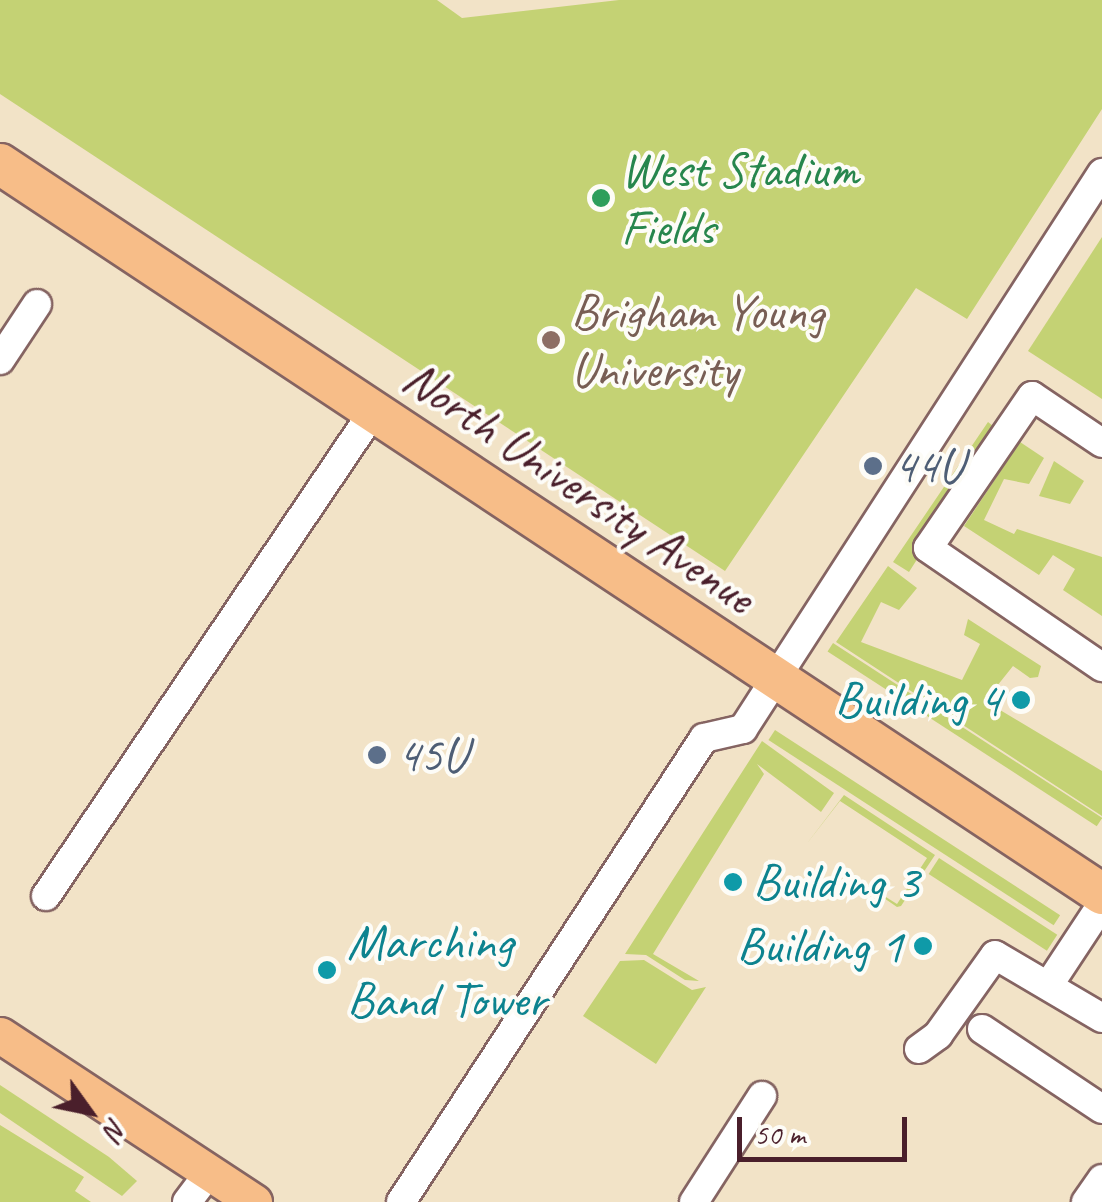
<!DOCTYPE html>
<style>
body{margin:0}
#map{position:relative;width:1102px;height:1202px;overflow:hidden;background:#f2e3c7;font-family:Caveat,sans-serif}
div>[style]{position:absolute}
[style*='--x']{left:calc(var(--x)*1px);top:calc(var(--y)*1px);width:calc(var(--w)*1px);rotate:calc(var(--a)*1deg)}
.green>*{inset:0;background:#c4d274;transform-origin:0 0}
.roads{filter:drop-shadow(2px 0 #856462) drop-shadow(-2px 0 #856462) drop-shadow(0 2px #856462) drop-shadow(0 -2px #856462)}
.minor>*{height:28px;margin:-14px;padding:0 14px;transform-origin:14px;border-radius:14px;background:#fff}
.major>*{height:35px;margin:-17.5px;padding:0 17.5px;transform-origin:17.5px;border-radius:17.5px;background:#f7bd88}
.highway>*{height:40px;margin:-20px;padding:0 20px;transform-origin:20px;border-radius:20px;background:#f7bd88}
.dots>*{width:28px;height:28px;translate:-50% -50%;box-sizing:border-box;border:5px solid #fdfcf7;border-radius:50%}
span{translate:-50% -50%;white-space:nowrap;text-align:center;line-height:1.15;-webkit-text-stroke:8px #fdfcf7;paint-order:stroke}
.leisure-label{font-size:50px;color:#27864d}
.left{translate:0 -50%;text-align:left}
.education-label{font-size:50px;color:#785e54}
.service-label{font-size:50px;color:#4e5e75}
.street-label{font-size:50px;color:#4a1f2b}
.culture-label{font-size:50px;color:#0d838f}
.right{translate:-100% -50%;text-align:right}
.north{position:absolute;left:40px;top:1062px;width:100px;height:100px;-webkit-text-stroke:8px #fdfcf7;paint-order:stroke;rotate:123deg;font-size:28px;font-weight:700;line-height:40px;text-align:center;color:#4a1f2b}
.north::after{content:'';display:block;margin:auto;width:35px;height:45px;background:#4a1f2b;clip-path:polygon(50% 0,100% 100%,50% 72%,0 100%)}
.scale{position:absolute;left:737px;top:1117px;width:170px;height:45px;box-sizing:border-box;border:5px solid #4a1f2b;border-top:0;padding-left:12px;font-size:30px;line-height:35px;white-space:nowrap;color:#4a1f2b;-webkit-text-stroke:8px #fdfcf7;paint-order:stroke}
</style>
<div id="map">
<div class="green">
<i style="clip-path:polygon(0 0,437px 0,462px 18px,619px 0,1102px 0,1102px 109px,967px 319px,916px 288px,725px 571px,0 94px)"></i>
<i style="clip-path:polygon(1102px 237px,1102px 399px,1028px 351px)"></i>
<i style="clip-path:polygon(988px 422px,993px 426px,915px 543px,916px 561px,909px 572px,893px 562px)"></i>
<i style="clip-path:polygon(1020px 442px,1044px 458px,1029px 484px,1004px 479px,984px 520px,1014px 534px,1017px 529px,1102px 557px,1102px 616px,1063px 590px,1075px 569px,1053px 555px,1039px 575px,964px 526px)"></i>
<i style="clip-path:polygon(1054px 461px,1084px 481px,1070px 504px,1039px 496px)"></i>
<i style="clip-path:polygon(888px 566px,917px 588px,899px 610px,881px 602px,861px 642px,962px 680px,980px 644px,964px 635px,968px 619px,1041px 666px,1038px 677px,1030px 678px,1013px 666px,985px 701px,1102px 771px,1102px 816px,836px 642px)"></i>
<i style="left:833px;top:643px;width:321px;height:10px;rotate:33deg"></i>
<i style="left:775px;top:730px;width:340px;height:12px;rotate:33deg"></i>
<i style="clip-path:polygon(762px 741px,834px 793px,821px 812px,757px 764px,764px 774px,653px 954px,699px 981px,685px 980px,646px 955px,625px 954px)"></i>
<i style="clip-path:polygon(844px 795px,935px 855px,901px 906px,897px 907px,846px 872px,897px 904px,927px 858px,840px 801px,805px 846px)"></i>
<i style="left:939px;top:858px;width:141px;height:19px;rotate:33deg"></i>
<i style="clip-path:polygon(644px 960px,692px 990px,706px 987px,656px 1064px,583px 1016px,620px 961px)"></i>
<i style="clip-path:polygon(0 1085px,109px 1157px,137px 1181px,122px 1196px,0 1113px)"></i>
<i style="clip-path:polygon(0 1125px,84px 1177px,75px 1191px,91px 1202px,0 1202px)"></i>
</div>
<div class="roads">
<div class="minor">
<i style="--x:0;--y:360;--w:67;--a:-56.5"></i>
<i style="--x:1102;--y:443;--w:84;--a:-146.1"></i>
<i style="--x:1032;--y:396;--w:184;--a:124.4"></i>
<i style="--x:928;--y:548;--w:211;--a:34.4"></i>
<i style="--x:46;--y:896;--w:584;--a:-55.96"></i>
<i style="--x:1050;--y:983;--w:95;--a:-56.6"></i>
<i style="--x:982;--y:1029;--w:144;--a:33.7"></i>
<i style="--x:919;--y:1049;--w:24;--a:-36"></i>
<i style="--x:938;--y:1035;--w:98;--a:-54.5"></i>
<i style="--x:995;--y:955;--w:124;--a:30.5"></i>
<i style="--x:187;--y:1202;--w:36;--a:-53"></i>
<i style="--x:401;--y:1202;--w:554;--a:-56.85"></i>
<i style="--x:704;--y:738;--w:40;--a:-13"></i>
<i style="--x:743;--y:729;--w:662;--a:-57.15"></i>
<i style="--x:694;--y:1202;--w:126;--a:-57.3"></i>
<i style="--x:1086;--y:1202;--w:28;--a:-55"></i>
</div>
<div class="major">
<i style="--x:0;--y:1035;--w:304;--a:33.3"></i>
</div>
<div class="highway">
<i style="--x:0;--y:164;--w:1322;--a:33.52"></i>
</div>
</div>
<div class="dots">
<i style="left:601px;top:198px;background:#2e9e5b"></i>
<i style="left:551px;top:340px;background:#8d6e63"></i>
<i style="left:873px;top:466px;background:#5c6f8a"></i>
<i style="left:1021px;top:700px;background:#0f9aa8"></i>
<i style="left:377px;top:755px;background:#5c6f8a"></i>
<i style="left:733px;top:882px;background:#0f9aa8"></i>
<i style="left:923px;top:946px;background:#0f9aa8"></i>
<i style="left:327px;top:970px;background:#0f9aa8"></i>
</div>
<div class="leisure-label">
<span class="left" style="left:621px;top:198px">West Stadium<br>Fields</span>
</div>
<div class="education-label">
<span class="left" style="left:571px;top:340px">Brigham Young<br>University</span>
</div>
<div class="service-label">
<span class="left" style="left:893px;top:466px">44U</span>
<span class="left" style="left:397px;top:755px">45U</span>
</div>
<div class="street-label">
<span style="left:579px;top:487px;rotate:34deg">North University Avenue</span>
</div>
<div class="culture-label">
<span class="right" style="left:1001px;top:700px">Building 4</span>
<span class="left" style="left:753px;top:882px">Building 3</span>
<span class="left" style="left:347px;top:970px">Marching<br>Band Tower</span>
<span class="right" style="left:903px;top:946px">Building 1</span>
</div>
<div class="north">N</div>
<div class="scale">50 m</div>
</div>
